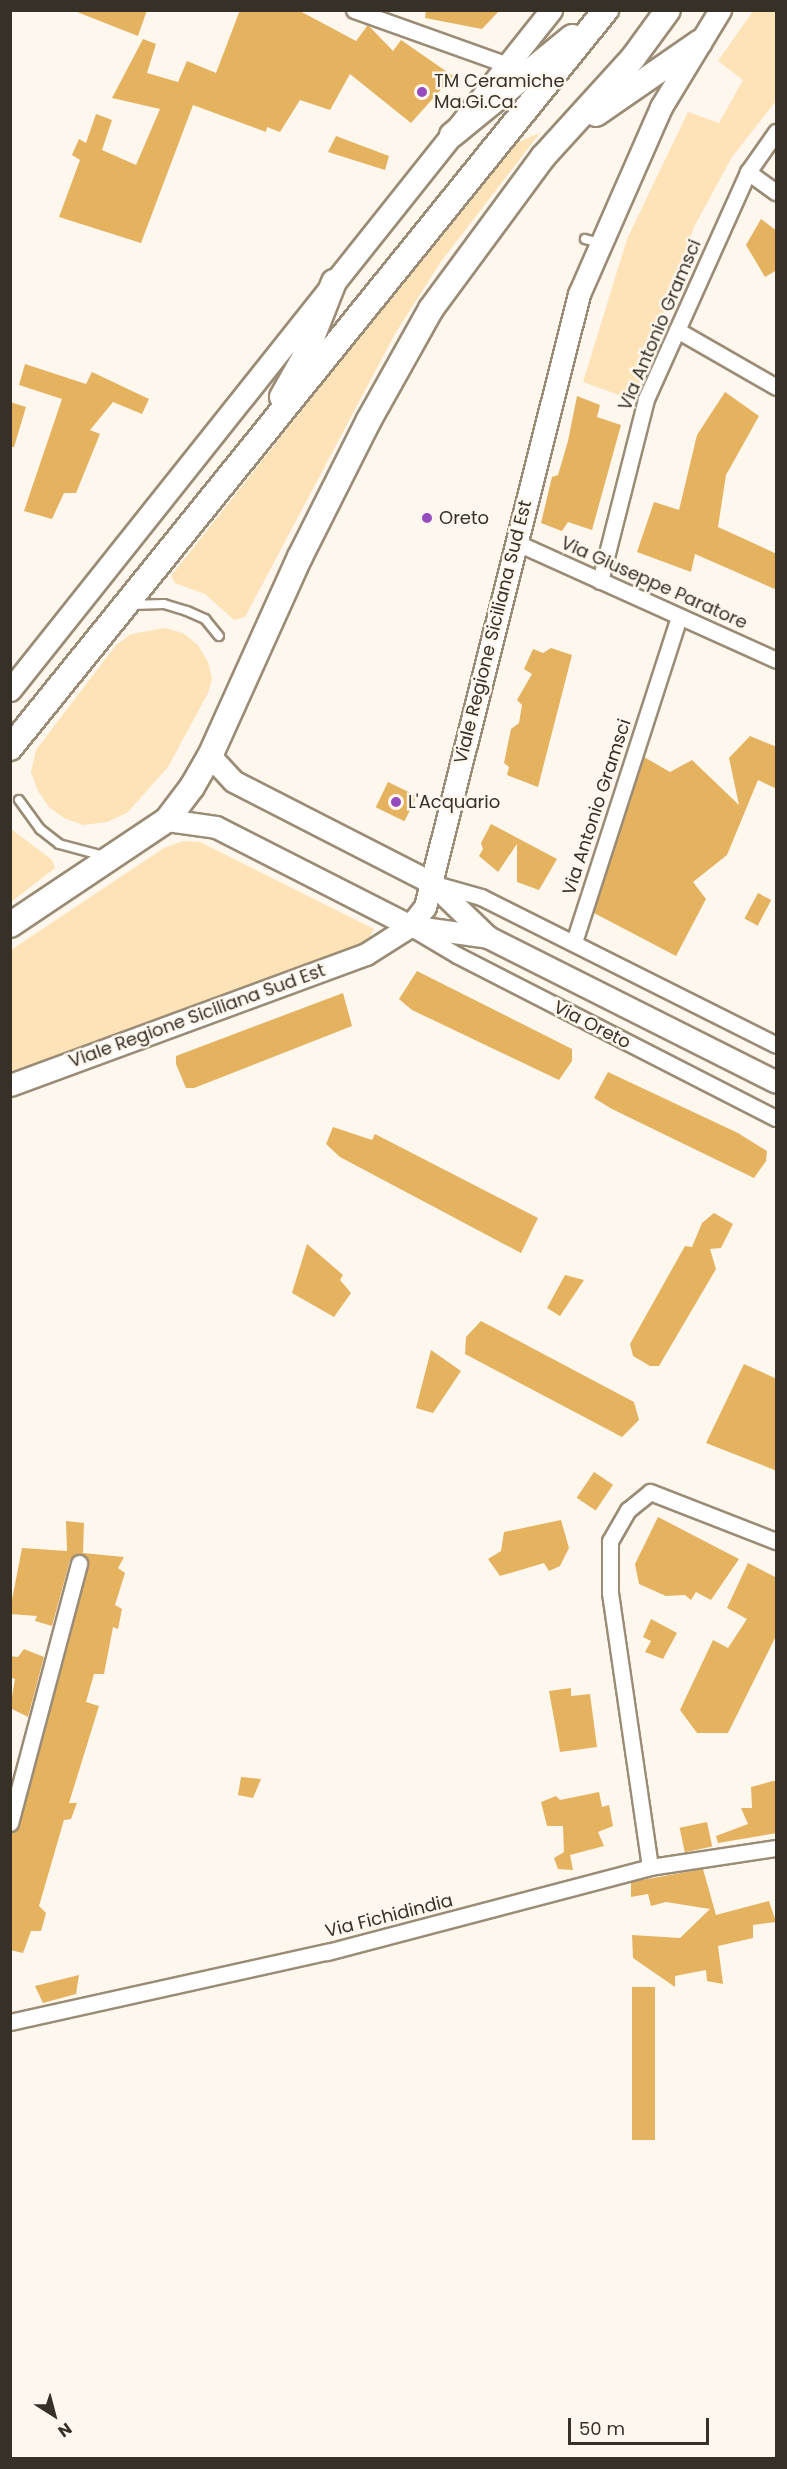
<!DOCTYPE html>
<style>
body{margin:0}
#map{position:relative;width:787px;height:2469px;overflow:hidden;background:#fdf7ed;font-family:Poppins,sans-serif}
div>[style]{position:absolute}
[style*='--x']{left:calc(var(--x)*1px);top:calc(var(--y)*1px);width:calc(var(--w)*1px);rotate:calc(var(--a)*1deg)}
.green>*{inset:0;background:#fee3b8}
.building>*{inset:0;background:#e5b360;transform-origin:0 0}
.roads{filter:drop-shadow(2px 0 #9a8c76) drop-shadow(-2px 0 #9a8c76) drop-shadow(0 2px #9a8c76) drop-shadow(0 -2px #9a8c76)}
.lane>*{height:8px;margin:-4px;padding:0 4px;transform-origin:4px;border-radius:4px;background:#fff}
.street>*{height:15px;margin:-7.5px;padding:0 7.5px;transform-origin:7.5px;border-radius:7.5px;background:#fff}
.secondary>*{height:21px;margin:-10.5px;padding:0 10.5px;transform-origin:10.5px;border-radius:10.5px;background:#fff}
.primary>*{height:24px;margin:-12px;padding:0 12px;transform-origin:12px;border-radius:12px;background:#fff}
.dots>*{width:16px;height:16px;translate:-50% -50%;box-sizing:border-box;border:3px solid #fdf7ed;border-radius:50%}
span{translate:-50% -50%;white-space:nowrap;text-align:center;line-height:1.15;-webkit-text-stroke:5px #fdf7ed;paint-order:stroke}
.poi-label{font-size:18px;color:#363027}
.left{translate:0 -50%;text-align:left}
.street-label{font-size:18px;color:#363027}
.frame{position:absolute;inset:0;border:12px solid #363027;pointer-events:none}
.north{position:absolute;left:24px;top:2385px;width:60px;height:60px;-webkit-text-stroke:4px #fdf7ed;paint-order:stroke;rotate:144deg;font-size:16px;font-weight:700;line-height:24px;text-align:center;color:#363027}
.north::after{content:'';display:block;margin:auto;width:21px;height:27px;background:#363027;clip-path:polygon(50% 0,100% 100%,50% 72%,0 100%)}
.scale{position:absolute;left:568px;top:2418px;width:141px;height:27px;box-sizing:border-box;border:3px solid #363027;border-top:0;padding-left:8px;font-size:18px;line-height:21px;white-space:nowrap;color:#363027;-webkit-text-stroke:4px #fdf7ed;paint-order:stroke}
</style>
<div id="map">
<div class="green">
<i style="clip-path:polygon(753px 11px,776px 11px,776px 101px,732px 157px,694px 227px,633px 400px,583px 382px,627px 239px,688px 112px,719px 123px,743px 80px,718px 61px)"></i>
<i style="clip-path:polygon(540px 133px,440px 263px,396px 332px,245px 617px,234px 620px,205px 594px,175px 583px,171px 576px,511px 145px)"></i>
<i style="clip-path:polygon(165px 628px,183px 633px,198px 645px,208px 662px,212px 679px,208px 693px,168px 767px,127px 813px,107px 822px,83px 825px,64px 818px,49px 807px,38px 791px,31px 772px,36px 750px,116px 645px,131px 634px)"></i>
<i style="clip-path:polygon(10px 828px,52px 860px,55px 868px,11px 902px)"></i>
<i style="clip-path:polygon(183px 841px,200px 842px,374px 929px,367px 942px,11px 1073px,11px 950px,164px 848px)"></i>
</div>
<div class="building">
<i style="clip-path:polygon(72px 10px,147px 10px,138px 36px)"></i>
<i style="clip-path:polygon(240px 10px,298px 10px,356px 41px,368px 25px,393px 51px,401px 40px,453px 76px,411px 123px,350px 74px,330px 110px,300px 100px,280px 132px,267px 127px,266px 132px,193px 105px,141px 243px,59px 217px,80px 160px,72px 155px,79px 139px,86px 143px,96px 114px,112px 120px,102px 150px,136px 165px,160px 109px,112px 98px,143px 39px,156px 44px,147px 73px,178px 82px,187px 61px,216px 73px)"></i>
<i style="clip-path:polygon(426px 10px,500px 10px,482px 29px,425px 18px)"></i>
<i style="clip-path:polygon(336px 136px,389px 156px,385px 170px,328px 152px)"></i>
<i style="clip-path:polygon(761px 219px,777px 231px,777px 270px,765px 277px,746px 245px)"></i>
<i style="clip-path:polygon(25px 364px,86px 384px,92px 372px,149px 399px,142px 414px,113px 402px,90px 430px,100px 434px,76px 493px,64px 493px,52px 519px,24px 511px,62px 399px,19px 385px)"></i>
<i style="clip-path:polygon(725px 392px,759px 416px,726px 475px,718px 527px,777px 554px,777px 590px,695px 554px,691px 572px,637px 552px,654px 502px,679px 510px,697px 435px)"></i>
<i style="clip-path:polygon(577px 396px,600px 405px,597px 417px,621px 425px,592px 530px,568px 522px,562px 531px,541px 523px,552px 477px,558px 475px,568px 441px)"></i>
<i style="clip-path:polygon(10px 402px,26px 407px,14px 447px,10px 447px)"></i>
<i style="clip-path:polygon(551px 648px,572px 655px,538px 787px,507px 775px,509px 767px,504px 763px,511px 729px,519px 723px,522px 705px,517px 700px,532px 674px,524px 669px,533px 649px,543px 653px)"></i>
<i style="clip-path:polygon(750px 736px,777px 747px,777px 789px,758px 780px,727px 855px,693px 882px,706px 899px,676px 956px,594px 913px,644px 757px,670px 772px,692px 760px,739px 805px,729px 758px)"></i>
<i style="left:388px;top:782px;width:32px;height:28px;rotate:26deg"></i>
<i style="clip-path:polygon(491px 824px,557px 859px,539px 890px,517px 882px,517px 844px,498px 872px,479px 856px,483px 849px,481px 843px)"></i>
<i style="left:758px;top:893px;width:15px;height:29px;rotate:28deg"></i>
<i style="clip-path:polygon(417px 971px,572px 1049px,572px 1061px,559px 1080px,412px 1010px,399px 999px)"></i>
<i style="clip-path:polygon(343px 993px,352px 1026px,194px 1088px,186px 1088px,176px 1064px,176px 1056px)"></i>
<i style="clip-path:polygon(608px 1072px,738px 1133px,767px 1151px,766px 1161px,754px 1178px,612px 1109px,594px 1098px)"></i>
<i style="clip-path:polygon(333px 1127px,372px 1140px,375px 1134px,538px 1218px,521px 1253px,340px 1157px,326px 1144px)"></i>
<i style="clip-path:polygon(714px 1213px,733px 1224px,721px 1248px,710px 1249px,716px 1269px,659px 1366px,650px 1366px,633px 1356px,630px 1344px,685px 1246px,692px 1247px,702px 1223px)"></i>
<i style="clip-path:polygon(307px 1244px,343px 1275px,340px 1280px,351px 1293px,334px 1317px,292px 1293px)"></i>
<i style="clip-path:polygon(565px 1275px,584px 1280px,560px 1316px,547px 1308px)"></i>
<i style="clip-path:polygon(481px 1321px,634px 1402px,639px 1420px,622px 1437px,465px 1354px,466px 1337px)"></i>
<i style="clip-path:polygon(431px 1350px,461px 1371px,433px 1413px,416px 1408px)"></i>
<i style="clip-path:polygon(744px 1364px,777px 1379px,777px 1471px,706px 1443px)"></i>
<i style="left:594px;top:1472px;width:23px;height:31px;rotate:34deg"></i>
<i style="clip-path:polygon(658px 1517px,739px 1559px,711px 1600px,696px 1592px,691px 1600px,685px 1595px,666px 1596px,639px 1584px,635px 1564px)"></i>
<i style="clip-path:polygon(561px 1520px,569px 1548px,560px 1566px,549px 1571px,544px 1563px,500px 1576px,488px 1559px,501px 1551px,504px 1532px)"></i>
<i style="clip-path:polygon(66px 1521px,84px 1523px,83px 1553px,124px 1557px,118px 1568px,125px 1573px,115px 1605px,122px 1609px,118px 1629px,113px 1627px,104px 1674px,94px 1674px,86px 1702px,99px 1706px,69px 1803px,77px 1803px,71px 1819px,64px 1820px,39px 1906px,46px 1913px,41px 1931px,31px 1931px,23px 1953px,10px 1950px,10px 1832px,19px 1826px,88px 1566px,86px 1557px,77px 1554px,70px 1560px,52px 1626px,35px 1621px,37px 1616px,10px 1614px,10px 1610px,22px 1548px,67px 1551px)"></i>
<i style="clip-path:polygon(748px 1563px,777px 1578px,777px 1634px,728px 1733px,697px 1733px,680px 1710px,713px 1640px,728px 1648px,747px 1619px,727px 1608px)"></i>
<i style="clip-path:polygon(651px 1619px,677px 1633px,663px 1659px,645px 1652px,651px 1641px,643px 1637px)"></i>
<i style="clip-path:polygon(24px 1649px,44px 1657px,28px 1717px,10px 1708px,15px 1679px,10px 1677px,10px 1656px,18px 1657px)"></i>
<i style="clip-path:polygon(571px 1688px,571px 1696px,590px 1694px,597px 1747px,560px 1752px,549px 1691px)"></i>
<i style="clip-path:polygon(241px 1777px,261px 1779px,253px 1798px,238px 1795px)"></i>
<i style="clip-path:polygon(777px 1780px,777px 1833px,718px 1843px,716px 1836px,748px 1824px,741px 1808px,752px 1808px,751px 1787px)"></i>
<i style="clip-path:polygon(599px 1792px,602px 1807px,609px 1805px,613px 1826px,598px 1832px,604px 1846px,570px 1855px,573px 1870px,558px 1869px,554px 1858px,564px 1852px,563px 1826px,547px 1826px,541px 1802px,556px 1796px,560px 1800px)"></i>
<i style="left:707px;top:1822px;width:25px;height:28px;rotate:78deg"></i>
<i style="clip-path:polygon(703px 1869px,716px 1915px,769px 1901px,776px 1922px,753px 1925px,753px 1938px,718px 1946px,723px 1984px,707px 1981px,706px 1970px,675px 1976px,675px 1987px,633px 1958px,632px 1935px,680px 1938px,710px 1909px,666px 1902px,651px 1906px,648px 1894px,631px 1897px,631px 1882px)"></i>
<i style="clip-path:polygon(79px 1975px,76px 1994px,43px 2003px,35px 1986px)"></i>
<i style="left:655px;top:1987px;width:153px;height:23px;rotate:90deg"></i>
</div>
<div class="roads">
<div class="lane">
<i style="--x:585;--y:239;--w:15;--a:16"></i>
<i style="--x:132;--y:605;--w:32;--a:-2"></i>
<i style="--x:164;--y:604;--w:24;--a:17"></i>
<i style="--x:187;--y:611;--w:20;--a:24"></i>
<i style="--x:205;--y:619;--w:22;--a:51"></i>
<i style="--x:19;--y:800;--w:36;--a:54"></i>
<i style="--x:40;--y:829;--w:24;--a:38"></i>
<i style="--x:59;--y:844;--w:47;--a:14.9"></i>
</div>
<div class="street">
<i style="--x:354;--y:10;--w:164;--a:19.7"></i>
<i style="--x:748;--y:172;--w:34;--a:36"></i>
<i style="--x:677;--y:330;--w:114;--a:29.9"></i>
<i style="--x:515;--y:542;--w:286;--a:24.3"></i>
<i style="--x:600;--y:581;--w:188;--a:-75.8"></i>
<i style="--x:646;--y:399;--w:249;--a:-65.8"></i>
<i style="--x:748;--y:172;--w:49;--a:-55"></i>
<i style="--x:435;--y:884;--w:48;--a:15.8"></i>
<i style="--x:481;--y:897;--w:330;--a:26.6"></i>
<i style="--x:415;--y:930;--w:49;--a:30.8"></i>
<i style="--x:457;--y:955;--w:358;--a:27.1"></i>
<i style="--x:574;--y:942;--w:342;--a:-72.1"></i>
<i style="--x:10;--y:1823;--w:269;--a:-75.1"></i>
<i style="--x:650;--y:1867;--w:277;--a:-98.3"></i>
<i style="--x:610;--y:1593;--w:52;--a:-90"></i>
<i style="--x:610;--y:1541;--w:36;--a:-60"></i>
<i style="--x:628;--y:1510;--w:28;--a:-39"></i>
<i style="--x:650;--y:1492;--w:135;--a:21.3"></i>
<i style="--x:10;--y:2022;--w:325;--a:-12.5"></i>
<i style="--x:327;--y:1952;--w:334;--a:-14.7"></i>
<i style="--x:650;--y:1867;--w:127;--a:-8.6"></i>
</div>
<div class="secondary">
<i style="--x:10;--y:690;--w:869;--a:-51.49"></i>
<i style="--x:210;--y:756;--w:34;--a:47"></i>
<i style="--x:233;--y:781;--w:224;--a:27.1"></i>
<i style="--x:432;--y:883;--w:78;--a:44"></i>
<i style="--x:488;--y:937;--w:322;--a:26.7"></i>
<i style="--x:167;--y:820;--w:49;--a:8.1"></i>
<i style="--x:216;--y:827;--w:218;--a:27"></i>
<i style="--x:410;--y:926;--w:79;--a:8"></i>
<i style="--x:10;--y:1085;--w:379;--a:-20.2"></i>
<i style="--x:366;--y:954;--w:52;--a:-32.5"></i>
<i style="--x:410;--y:926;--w:24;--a:-52"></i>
<i style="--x:425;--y:907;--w:632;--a:-75.9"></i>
<i style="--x:579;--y:294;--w:204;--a:-66.3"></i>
<i style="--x:661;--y:107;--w:114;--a:-58.7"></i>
</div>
<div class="primary">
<i style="--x:596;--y:114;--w:126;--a:-34.7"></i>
<i style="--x:452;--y:135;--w:155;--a:-39.2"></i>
<i style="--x:282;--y:397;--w:45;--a:-60.6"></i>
<i style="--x:304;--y:358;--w:82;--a:-68.5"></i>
<i style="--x:10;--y:748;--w:949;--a:-51.08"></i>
<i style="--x:10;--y:925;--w:189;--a:-33.8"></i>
<i style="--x:167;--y:820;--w:41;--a:-52.9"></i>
<i style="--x:192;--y:787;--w:36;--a:-60"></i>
<i style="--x:210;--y:756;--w:218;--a:-65.7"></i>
<i style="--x:300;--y:557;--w:153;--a:-63.3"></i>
<i style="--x:369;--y:420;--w:127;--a:-60.8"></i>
<i style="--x:431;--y:309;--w:189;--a:-53.6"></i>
<i style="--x:543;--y:157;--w:134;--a:-47.7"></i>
<i style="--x:633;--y:58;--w:59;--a:-53.9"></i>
</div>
</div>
<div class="dots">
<i style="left:422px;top:92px;background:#944cbf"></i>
<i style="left:427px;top:518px;background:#944cbf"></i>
<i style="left:396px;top:802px;background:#944cbf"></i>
</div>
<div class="poi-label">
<span class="left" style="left:434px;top:92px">TM Ceramiche<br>Ma.Gi.Ca.</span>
<span class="left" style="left:439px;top:518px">Oreto</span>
<span class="left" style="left:408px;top:802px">L'Acquario</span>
</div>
<div class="street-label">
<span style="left:660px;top:325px;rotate:-67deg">Via Antonio Gramsci</span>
<span style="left:654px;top:583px;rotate:24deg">Via Giuseppe Paratore</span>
<span style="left:493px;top:632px;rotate:-76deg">Viale Regione Siciliana Sud Est</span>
<span style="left:597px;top:807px;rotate:-72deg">Via Antonio Gramsci</span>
<span style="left:197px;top:1016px;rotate:-20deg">Viale Regione Siciliana Sud Est</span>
<span style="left:592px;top:1025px;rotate:27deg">Via Oreto</span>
<span style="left:389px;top:1916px;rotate:-14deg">Via Fichidindia</span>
</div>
<div class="frame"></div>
<div class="north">N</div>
<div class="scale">50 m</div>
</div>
